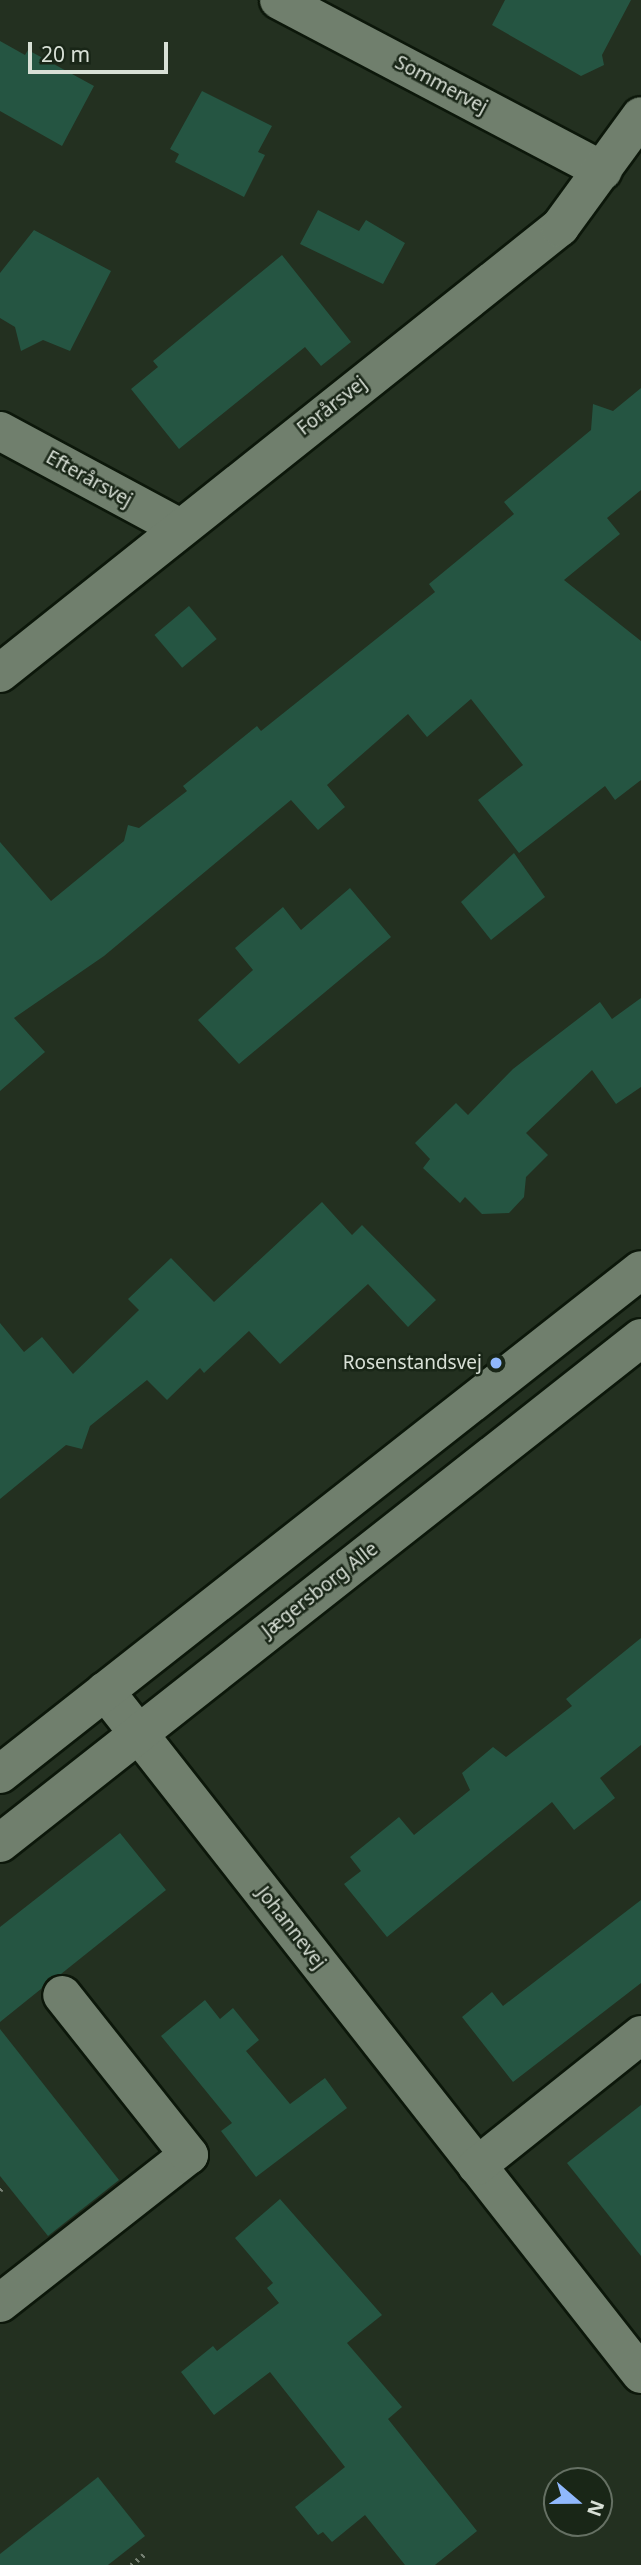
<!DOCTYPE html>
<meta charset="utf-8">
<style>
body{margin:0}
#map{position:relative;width:641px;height:2565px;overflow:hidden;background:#233020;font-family:"Noto Sans",sans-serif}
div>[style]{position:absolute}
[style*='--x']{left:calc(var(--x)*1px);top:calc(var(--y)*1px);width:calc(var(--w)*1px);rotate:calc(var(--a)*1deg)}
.building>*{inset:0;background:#255542;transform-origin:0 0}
.path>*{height:4.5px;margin-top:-2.25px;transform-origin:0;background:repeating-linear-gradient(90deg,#757f72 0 2px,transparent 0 7px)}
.roads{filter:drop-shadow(2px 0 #0c170a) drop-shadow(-2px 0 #0c170a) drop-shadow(0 2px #0c170a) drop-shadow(0 -2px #0c170a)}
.minor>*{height:38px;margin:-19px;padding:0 19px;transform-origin:19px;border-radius:19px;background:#707f6d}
.dots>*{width:19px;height:19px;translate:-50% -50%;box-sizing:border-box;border:4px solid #192617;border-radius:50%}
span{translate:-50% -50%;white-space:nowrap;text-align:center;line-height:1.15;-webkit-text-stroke:5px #192617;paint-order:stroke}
.street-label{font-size:19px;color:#d8e0d6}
.poi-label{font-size:19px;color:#d8e0d6}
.right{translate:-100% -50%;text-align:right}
.north{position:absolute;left:543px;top:2467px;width:70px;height:70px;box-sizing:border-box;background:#192617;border:2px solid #657063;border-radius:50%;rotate:110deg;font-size:19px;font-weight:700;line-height:28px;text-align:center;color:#d8e0d6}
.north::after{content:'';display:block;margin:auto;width:24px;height:32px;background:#90b8fd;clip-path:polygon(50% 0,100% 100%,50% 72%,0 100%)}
.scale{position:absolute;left:28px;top:42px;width:140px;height:32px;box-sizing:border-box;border:4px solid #d8e0d6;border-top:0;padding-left:9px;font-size:21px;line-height:24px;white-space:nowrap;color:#d8e0d6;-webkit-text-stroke:5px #192617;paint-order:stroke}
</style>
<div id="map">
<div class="building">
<i style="clip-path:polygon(505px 0,631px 0,602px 55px,604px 65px,581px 76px,492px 25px)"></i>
<i style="clip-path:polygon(0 41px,25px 55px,28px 50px,94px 86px,62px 146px,0 111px)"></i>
<i style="clip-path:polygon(202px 91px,272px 126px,258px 152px,265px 155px,244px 197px,175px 162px,179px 154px,170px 149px)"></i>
<i style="clip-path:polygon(318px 210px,359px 231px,366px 220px,405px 243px,383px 284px,300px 244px)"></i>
<i style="clip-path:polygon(34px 230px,111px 271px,70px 351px,43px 340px,21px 351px,15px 327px,0 318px,0 273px)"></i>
<i style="clip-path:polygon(282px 255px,351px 342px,321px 366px,305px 347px,179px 449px,131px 389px,158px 367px,153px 361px)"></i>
<i style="clip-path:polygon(641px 388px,641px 490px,607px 518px,620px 534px,564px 580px,641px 641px,641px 780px,615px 800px,605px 786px,519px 853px,478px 800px,523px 765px,471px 699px,427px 737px,408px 714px,327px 785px,345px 807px,318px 830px,291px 800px,104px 956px,14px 1018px,45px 1052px,0 1091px,0 842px,51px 901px,124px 841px,128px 825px,139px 828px,187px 791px,183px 786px,257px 726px,261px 731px,435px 592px,429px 584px,514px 514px,504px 502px,591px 430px,593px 404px,613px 411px)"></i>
<i style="left:189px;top:606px;width:43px;height:45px;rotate:50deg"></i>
<i style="clip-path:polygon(514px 853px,545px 897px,491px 940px,461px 902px)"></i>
<i style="clip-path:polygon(350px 888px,391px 937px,239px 1064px,198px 1020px,253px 970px,235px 948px,283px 907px,301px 930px)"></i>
<i style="clip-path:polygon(641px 998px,641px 1087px,616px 1104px,592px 1070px,526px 1133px,548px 1155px,526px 1177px,524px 1197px,509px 1213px,482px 1214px,465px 1197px,460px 1203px,423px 1168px,430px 1159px,415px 1143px,456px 1103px,468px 1115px,513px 1069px,600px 1002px,612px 1019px)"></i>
<i style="clip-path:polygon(322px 1202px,352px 1235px,362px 1225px,436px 1300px,408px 1327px,368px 1284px,280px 1364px,249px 1331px,204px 1373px,200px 1368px,167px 1400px,147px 1380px,90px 1426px,82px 1449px,66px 1445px,0 1499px,0 1323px,24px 1352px,42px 1337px,73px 1374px,139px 1310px,128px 1299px,171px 1258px,214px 1302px)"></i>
<i style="clip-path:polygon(641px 1638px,641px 1745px,600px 1778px,615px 1798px,574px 1830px,552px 1802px,387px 1937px,344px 1884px,361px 1871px,350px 1857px,399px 1817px,414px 1835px,470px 1790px,462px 1773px,493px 1747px,506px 1757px,572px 1706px,566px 1699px)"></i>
<i style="clip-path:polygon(120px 1833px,166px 1890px,61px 1974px,48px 1978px,41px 1989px,0 2022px,0 1927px)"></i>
<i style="clip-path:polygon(641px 1900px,641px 1983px,513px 2082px,462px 2017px,492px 1992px,503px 2006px)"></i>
<i style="clip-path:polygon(205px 2000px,220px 2019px,233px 2008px,259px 2040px,246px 2051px,290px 2104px,325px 2078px,347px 2108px,256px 2177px,221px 2131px,232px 2123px,161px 2036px)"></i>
<i style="clip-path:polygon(0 2029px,119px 2180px,48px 2236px,0 2176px)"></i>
<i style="clip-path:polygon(641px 2105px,641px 2256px,567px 2163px)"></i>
<i style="clip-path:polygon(280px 2199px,382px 2315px,347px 2343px,402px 2407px,388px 2419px,477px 2531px,435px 2565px,405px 2565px,365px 2515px,332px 2542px,323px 2532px,318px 2535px,295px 2507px,345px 2467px,270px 2372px,214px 2415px,181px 2372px,213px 2346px,217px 2351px,279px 2303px,267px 2288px,273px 2283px,235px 2238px)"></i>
<i style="clip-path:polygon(98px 2477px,145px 2536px,108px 2565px,0 2565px,0 2554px)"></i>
</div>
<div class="path">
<i style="--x:0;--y:2190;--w:3;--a:-45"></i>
<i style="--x:131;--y:2565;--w:19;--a:-39"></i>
</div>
<div class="roads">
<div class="minor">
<i style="--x:279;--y:0;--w:366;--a:27.8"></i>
<i style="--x:0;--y:431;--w:202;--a:28.3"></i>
<i style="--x:0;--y:673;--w:716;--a:-38.53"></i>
<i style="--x:560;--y:227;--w:137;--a:-53.9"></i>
<i style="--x:105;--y:1691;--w:868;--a:51.88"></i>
<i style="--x:0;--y:1774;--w:815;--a:-38.18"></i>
<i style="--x:0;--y:1843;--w:816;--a:-38.23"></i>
<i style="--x:477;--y:2166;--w:210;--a:-38.6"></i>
<i style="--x:0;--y:2303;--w:240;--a:-38.1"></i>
<i style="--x:189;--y:2155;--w:204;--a:-128.4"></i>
</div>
</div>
<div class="dots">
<i style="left:496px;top:1363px;background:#90b8fd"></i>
</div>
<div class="street-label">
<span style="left:441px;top:85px;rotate:28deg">Sommervej</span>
<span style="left:332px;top:406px;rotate:-38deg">Forårsvej</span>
<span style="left:89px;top:479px;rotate:29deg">Efterårsvej</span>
<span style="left:320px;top:1590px;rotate:-38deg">Jægersborg Alle</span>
<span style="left:291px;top:1928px;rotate:52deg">Johannevej</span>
</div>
<div class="poi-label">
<span class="right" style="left:482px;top:1363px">Rosenstandsvej</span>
</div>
<div class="north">N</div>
<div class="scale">20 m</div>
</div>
